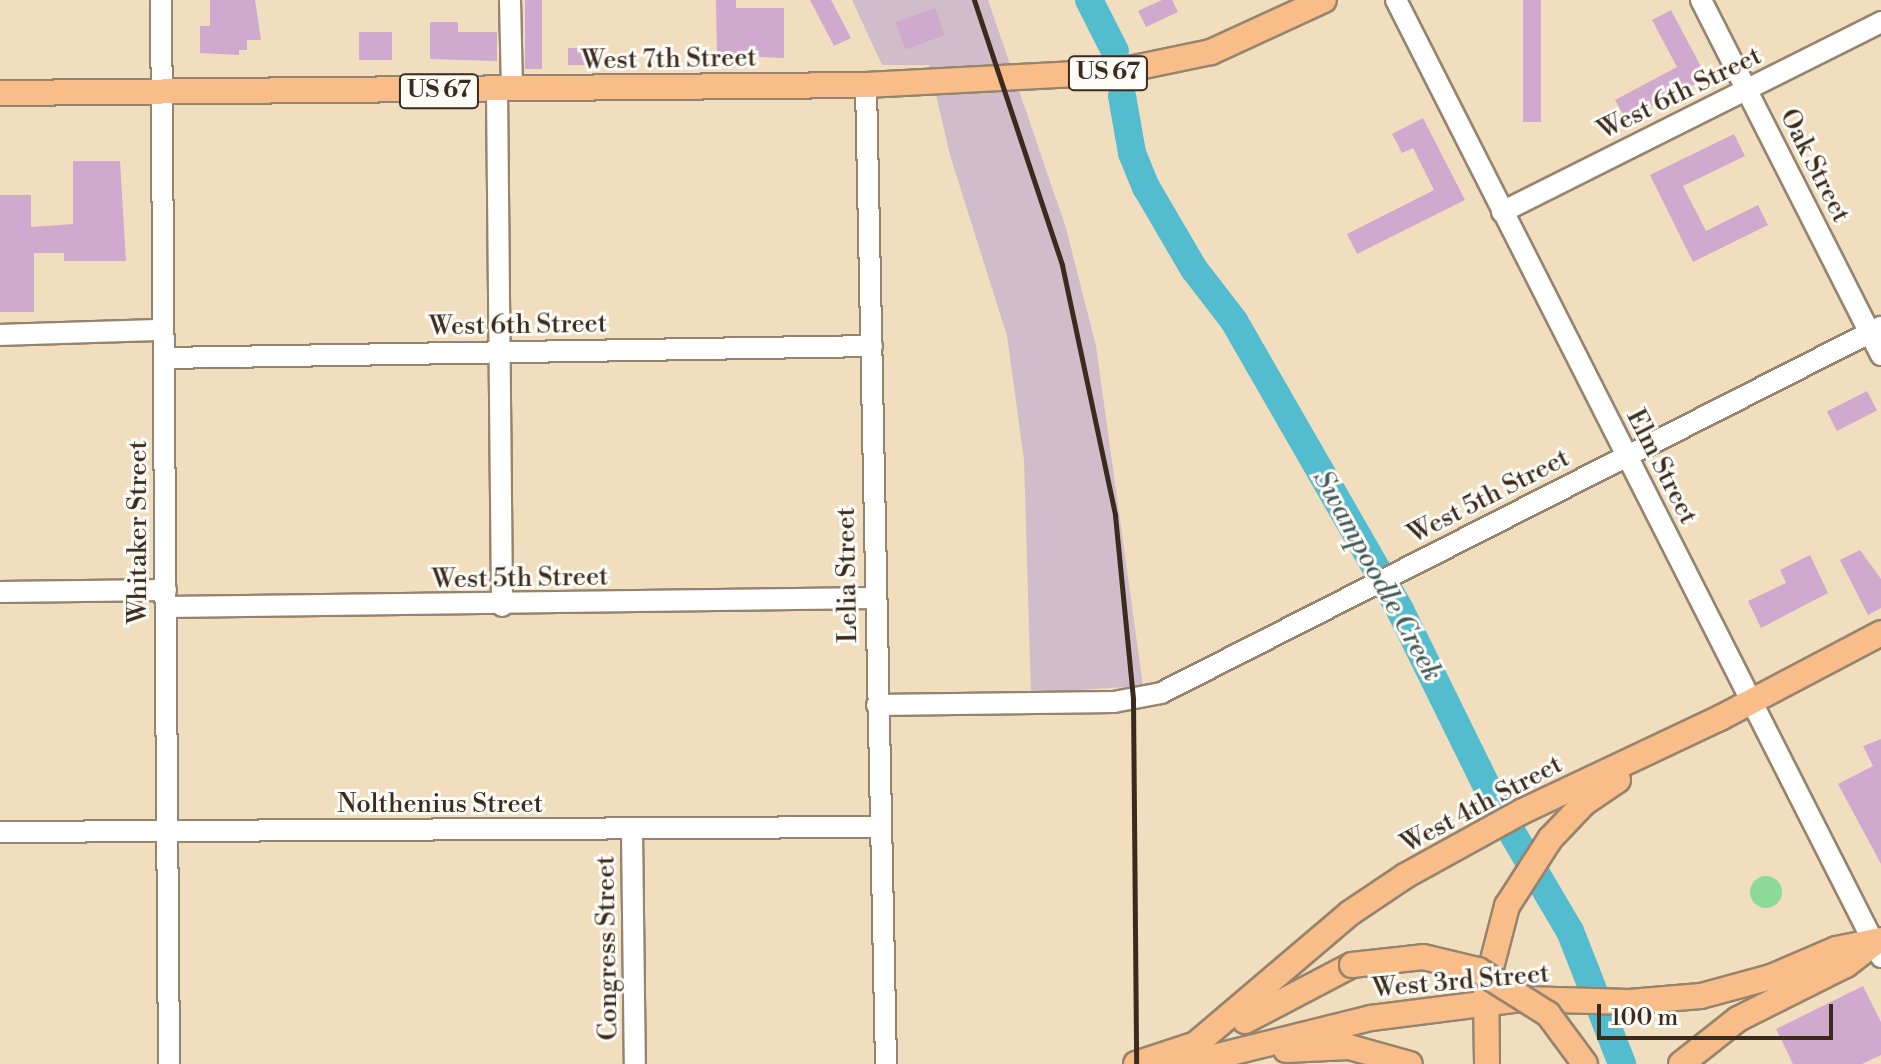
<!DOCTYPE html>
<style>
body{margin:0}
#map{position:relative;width:1881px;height:1064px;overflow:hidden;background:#f1debf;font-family:"Libre Bodoni",serif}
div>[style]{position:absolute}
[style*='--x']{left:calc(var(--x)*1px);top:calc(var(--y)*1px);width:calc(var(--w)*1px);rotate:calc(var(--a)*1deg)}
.industrial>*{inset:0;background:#d1bdc9}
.green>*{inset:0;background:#8cda98}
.round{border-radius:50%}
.river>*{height:28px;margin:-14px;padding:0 14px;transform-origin:14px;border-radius:14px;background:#53bccf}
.building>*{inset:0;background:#d0aace;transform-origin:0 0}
.roads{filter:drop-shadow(2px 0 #96846e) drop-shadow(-2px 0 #96846e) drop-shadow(0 2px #96846e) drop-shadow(0 -2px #96846e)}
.minor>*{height:20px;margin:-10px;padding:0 10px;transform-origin:10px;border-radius:10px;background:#fff}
.major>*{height:24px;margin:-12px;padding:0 12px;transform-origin:12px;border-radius:12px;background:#f8bd89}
.rail>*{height:5px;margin:-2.5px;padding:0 2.5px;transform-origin:2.5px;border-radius:2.5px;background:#3b2a1e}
.bridges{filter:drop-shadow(2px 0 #96846e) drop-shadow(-2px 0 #96846e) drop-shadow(0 2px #96846e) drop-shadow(0 -2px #96846e)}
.major-bridge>*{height:24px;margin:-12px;padding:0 12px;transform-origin:12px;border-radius:12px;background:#f8bd89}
span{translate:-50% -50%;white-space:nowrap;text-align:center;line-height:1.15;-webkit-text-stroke:6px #fdfcf7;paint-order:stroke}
.shield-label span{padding:2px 6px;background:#fdfcf7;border:2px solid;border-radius:6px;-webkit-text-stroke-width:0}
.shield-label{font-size:24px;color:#3b2a1e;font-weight:700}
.street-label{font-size:26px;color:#3b2a1e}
.water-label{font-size:28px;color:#435d5c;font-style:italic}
.scale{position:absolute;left:1597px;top:1004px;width:236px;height:36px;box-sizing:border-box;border:4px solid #3b2a1e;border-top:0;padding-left:10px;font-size:24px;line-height:28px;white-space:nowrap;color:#3b2a1e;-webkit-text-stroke:6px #fdfcf7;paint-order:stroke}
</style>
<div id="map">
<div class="industrial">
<i style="clip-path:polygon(852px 0,988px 0,1066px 228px,1096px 346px,1143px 686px,1031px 693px,1024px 460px,1007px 336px,950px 155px,929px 65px,882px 65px)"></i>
</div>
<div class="green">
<i class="round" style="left:1750px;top:876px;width:32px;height:32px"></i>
</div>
<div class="river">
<i style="--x:1089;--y:0;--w:57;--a:63"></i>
<i style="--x:1122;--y:96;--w:58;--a:80"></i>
<i style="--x:1132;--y:153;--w:37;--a:68"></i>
<i style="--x:1146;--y:187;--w:95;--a:59.7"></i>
<i style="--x:1194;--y:269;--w:66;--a:52.4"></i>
<i style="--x:1234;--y:321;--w:333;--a:60.1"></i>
<i style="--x:1400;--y:610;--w:222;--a:63.8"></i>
<i style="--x:1498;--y:809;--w:142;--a:59.5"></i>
<i style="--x:1570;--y:931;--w:143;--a:68.6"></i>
</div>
<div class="building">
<i style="clip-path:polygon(210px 0,255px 0,261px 40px,247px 40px,247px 50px,239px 50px,239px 55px,200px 53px,200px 26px,210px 26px)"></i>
<i style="left:525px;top:0;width:17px;height:69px"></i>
<i style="clip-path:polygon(716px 0,736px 0,736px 8px,784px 8px,784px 58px,717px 55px)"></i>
<i style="clip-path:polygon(810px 0,831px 0,851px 38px,834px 46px)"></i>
<i style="clip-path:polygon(1162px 0,1172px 0,1178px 12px,1146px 27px,1138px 11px)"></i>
<i style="left:1523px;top:0;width:18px;height:122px"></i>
<i style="left:935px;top:8px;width:29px;height:42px;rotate:70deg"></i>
<i style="clip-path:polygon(1671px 10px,1707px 78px,1626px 120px,1615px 100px,1677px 67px,1652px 20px)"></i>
<i style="clip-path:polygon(430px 22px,458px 22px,458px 32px,497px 32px,497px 61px,430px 59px)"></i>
<i style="left:359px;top:32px;width:33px;height:28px"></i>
<i style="left:592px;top:48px;width:17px;height:24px;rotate:90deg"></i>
<i style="clip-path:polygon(1423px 118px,1465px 200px,1357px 254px,1347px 234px,1434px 190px,1413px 148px,1402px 153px,1392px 134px)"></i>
<i style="clip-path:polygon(1734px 134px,1745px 156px,1683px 186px,1706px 231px,1758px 205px,1768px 225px,1693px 262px,1650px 175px)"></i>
<i style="clip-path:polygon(73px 161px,120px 161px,126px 261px,64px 261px,64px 253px,34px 253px,34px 312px,0 312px,0 195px,31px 195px,31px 227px,73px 224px)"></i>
<i style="left:1867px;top:391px;width:22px;height:45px;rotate:63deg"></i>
<i style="clip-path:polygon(1860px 550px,1881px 579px,1881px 608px,1868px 615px,1840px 560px)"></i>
<i style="clip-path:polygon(1810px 555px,1828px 593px,1761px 628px,1748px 601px,1786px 583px,1780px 570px)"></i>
<i style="clip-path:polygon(1881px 739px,1881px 864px,1838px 784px,1873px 766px,1863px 746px)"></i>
<i style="clip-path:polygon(1863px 986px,1881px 1022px,1881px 1055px,1862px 1064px,1793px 1064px,1776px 1029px)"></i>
</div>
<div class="roads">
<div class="minor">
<i style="--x:161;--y:0;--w:1064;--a:89.57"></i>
<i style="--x:510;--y:0;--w:90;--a:88.7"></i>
<i style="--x:1396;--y:0;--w:1073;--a:63.12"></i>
<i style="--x:1701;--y:0;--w:398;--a:63.1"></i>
<i style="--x:866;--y:85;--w:979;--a:88.83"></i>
<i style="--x:497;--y:90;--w:516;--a:89.44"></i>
<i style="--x:1502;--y:212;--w:424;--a:-26.6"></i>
<i style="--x:0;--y:335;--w:163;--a:-1.8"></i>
<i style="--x:164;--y:358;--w:708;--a:-0.97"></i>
<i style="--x:0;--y:592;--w:166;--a:-0.7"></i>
<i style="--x:166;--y:607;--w:708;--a:-0.73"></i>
<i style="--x:877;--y:705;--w:237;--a:-0.7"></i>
<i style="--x:1114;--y:702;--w:48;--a:-10.8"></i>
<i style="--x:1161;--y:693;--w:808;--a:-26.95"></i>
<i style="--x:632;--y:831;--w:233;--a:89.3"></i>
<i style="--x:0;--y:832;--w:880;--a:-0.33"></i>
</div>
<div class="major">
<i style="--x:0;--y:93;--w:866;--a:-0.53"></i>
<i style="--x:866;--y:85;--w:249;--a:-3"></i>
<i style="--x:1115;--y:72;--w:98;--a:-11.8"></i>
<i style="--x:1211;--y:52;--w:124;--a:-24.7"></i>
<i style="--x:1245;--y:1021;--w:121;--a:-27.6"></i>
<i style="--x:1286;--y:1050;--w:63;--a:-2.7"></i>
<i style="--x:1349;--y:1047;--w:63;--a:15.6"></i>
<i style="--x:1136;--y:1064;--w:63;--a:-18.4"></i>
<i style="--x:1196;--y:1044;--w:202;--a:-40.4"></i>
<i style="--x:1350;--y:913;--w:66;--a:-33.9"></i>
<i style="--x:1405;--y:876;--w:132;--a:-28.9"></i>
<i style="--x:1521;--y:812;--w:220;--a:-25.3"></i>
<i style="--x:1720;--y:718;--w:182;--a:-27.8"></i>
<i style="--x:1186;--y:1064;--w:191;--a:-14"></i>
<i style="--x:1371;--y:1018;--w:151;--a:-7.2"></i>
<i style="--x:1521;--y:999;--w:108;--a:1.6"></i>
<i style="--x:1629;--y:1002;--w:72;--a:-4.8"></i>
<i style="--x:1701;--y:996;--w:73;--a:-15.2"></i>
<i style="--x:1771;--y:977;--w:71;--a:-23.3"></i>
<i style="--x:1836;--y:949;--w:46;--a:-11.3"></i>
<i style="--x:1487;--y:1064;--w:77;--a:-90.7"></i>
<i style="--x:1486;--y:987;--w:84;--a:-75.5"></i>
<i style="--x:1507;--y:906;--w:80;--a:-57.3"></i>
<i style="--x:1550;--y:839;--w:50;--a:-46.6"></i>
<i style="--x:1584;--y:803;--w:41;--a:-34.1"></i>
<i style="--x:1681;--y:1064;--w:73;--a:-38.3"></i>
<i style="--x:1738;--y:1019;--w:121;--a:-26.6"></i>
<i style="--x:1846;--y:965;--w:33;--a:-38"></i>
</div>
</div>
<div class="rail">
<i style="--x:974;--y:0;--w:279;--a:71.6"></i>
<i style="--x:1062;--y:265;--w:256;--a:78"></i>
<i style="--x:1115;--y:515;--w:186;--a:84.4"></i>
<i style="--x:1133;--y:700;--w:364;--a:89.5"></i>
</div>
<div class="bridges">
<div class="major-bridge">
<i style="--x:1352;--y:965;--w:71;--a:-6.4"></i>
<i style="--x:1423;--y:957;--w:57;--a:13.3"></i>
<i style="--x:1478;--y:970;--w:83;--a:32.2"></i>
<i style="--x:1548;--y:1014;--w:62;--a:53.5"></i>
</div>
</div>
<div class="shield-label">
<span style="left:1108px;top:73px">US 67</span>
<span style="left:439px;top:91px">US 67</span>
</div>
<div class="street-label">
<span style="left:669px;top:60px;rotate:-1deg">West 7th Street</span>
<span style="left:1680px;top:94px;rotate:-26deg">West 6th Street</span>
<span style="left:1814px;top:166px;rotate:63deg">Oak Street</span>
<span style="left:518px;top:326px;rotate:-1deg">West 6th Street</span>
<span style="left:1661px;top:467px;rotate:63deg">Elm Street</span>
<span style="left:1489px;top:497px;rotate:-27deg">West 5th Street</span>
<span style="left:139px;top:532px;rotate:-90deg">Whitaker Street</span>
<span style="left:848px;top:575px;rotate:-91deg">Lelia Street</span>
<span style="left:520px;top:579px;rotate:-1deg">West 5th Street</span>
<span style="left:440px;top:805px">Nolthenius Street</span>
<span style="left:1482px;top:805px;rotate:-28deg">West 4th Street</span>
<span style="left:608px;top:948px;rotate:-91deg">Congress Street</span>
<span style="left:1461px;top:982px;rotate:-5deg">West 3rd Street</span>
</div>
<div class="water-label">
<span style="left:1377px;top:576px;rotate:61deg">Swampoodle Creek</span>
</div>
<div class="scale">100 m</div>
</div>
